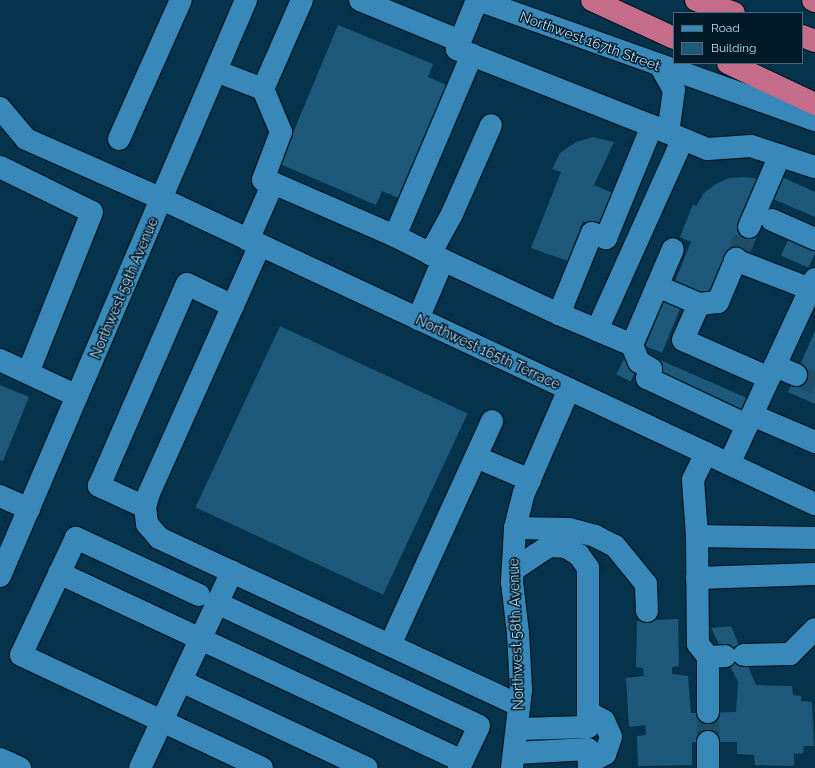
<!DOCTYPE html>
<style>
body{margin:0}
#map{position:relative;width:815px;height:768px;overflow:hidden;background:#05334c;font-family:Raleway,sans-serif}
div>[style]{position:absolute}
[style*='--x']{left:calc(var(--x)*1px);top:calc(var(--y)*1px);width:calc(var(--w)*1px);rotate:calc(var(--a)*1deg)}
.building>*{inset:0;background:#1e587a;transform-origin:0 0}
.minor-tunnel>*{height:22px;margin-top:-11px;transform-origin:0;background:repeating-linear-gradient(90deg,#204d66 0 22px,transparent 0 33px)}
.roads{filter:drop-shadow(1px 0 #021a28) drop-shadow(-1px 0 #021a28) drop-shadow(0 1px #021a28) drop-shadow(0 -1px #021a28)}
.minor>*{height:22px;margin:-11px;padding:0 11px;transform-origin:11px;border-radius:11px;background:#3889b9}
.highway>*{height:22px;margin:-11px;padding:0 11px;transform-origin:11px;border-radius:11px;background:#c46c8a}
span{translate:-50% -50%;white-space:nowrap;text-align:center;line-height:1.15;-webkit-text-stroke:3px #021a28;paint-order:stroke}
.street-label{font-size:14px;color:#b9dff9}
.legend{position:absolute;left:673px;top:12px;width:130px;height:52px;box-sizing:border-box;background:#021a28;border:1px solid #4b697c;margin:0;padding:5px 7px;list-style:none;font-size:12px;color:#b9dff9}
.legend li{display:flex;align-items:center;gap:8px;height:20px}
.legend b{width:20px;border:1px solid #4b697c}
</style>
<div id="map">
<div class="building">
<i style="clip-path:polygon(338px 25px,433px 64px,428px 77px,451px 87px,404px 200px,382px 191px,376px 205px,280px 164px)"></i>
<i style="clip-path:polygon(593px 137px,614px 142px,594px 185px,617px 195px,602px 229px,583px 221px,568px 261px,531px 248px,561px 172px,552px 169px,560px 153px,576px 142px)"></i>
<i style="clip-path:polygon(744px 177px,759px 179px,759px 231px,746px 262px,709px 298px,674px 284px,691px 242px,680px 237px,693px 204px,696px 206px,704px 193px,716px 184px,729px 178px)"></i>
<i style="clip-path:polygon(782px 177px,815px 192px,815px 217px,773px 199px)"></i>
<i style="left:788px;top:240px;width:30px;height:17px;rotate:24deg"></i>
<i style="left:666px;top:295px;width:18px;height:55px;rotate:22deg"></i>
<i style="left:280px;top:326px;width:207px;height:200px;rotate:25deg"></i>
<i style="clip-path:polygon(815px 331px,815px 404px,788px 392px)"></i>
<i style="left:624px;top:359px;width:16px;height:17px;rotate:27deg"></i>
<i style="clip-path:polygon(660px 360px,747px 398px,740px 413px,660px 377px,663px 370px,657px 367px)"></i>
<i style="clip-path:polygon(0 385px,29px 397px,3px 461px,0 460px)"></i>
<i style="clip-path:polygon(678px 619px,679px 666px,672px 667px,672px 674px,688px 676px,691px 713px,736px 712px,738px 682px,711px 628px,731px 626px,756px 685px,792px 686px,793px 695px,801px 696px,801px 701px,812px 702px,814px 746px,804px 746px,803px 753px,794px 754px,794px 766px,755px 765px,754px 755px,737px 754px,737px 742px,692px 742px,692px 765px,638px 766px,637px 736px,646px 735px,645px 725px,629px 727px,626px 678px,644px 676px,643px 668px,636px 667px,637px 621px)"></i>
</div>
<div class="minor-tunnel">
<i style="--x:736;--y:259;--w:35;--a:-68"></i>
<i style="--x:796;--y:375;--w:21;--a:25"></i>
<i style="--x:708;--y:742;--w:30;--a:-90"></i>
</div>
<div class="roads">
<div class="minor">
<i style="--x:360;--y:0;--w:108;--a:22.3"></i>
<i style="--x:478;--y:0;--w:358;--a:19.6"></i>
<i style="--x:661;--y:67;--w:26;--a:61"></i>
<i style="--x:674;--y:90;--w:43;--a:97.9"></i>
<i style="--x:216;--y:71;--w:50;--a:21"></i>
<i style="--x:263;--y:89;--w:97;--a:-66.3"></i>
<i style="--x:263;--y:89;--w:47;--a:67.3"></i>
<i style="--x:281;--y:132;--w:51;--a:110.6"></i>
<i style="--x:263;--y:180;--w:10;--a:17"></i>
<i style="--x:0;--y:108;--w:40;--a:50"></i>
<i style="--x:26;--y:139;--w:149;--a:23.8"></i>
<i style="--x:162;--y:199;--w:721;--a:25.04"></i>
<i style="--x:652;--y:126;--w:60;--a:22.7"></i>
<i style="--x:707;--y:149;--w:44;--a:-3.9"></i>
<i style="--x:751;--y:146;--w:67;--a:18.2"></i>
<i style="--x:119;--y:139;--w:152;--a:-66"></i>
<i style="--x:0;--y:167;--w:102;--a:26.1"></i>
<i style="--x:92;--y:212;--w:173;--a:111.7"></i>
<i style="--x:772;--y:220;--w:47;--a:23.8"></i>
<i style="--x:749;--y:227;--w:78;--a:-66.7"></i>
<i style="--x:395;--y:236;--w:197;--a:-67"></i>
<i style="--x:248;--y:240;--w:62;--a:-66.3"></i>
<i style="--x:273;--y:183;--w:133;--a:23.5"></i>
<i style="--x:395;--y:236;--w:54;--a:26.6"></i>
<i style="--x:260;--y:245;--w:272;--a:114.1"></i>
<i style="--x:149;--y:493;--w:15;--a:106"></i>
<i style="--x:145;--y:507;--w:17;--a:83"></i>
<i style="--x:147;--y:524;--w:18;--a:49"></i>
<i style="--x:159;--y:538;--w:397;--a:24.9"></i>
<i style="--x:430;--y:254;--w:46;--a:-61.2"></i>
<i style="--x:452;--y:214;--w:97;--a:-66.3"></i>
<i style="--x:735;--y:260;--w:80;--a:21.1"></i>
<i style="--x:815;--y:279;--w:150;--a:114.9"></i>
<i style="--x:752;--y:415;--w:69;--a:23.2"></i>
<i style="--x:657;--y:286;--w:46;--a:23.2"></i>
<i style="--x:699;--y:304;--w:39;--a:114"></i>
<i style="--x:683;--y:340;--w:94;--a:23.8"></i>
<i style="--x:699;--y:304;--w:19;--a:-6"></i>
<i style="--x:718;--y:302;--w:47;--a:-67.3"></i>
<i style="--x:559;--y:314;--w:41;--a:22.8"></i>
<i style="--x:597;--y:330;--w:209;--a:-65.8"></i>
<i style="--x:418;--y:319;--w:64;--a:-67"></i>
<i style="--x:443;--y:260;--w:128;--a:25"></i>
<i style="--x:559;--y:314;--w:87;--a:-67.8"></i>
<i style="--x:592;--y:233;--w:15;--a:20"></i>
<i style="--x:606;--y:238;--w:121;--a:-67.7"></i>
<i style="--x:652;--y:126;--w:210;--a:-158.5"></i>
<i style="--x:457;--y:49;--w:53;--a:-67.8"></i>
<i style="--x:597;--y:330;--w:38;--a:23"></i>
<i style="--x:632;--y:345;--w:104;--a:-66.9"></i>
<i style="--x:632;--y:345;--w:18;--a:68"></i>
<i style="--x:639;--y:362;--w:14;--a:30"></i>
<i style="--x:651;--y:369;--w:10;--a:114"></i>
<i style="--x:647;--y:378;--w:110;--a:25.2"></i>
<i style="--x:0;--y:360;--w:85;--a:25.1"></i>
<i style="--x:775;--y:366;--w:23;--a:23"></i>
<i style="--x:706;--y:453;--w:30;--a:116"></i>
<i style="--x:693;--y:480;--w:56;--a:85.9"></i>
<i style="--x:697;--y:536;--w:108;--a:89.5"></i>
<i style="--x:698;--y:644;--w:16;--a:52"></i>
<i style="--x:476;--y:457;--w:59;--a:23.1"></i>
<i style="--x:729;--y:464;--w:54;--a:-64.9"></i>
<i style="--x:0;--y:496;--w:32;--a:24"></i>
<i style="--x:145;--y:507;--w:51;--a:-155.5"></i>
<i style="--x:99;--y:486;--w:220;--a:-66.5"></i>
<i style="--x:187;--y:284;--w:51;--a:25.6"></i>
<i style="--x:515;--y:528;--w:54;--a:1.1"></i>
<i style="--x:569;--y:529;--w:27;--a:15"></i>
<i style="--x:595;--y:536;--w:22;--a:27"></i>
<i style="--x:615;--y:546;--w:49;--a:50.8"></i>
<i style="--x:646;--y:584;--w:27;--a:88"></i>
<i style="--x:697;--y:536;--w:118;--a:1"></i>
<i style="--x:513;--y:570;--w:43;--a:-33.7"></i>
<i style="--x:549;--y:546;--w:17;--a:3"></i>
<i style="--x:566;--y:547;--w:15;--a:32"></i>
<i style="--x:579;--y:555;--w:16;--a:55"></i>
<i style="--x:588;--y:568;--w:159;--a:90"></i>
<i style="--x:588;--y:727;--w:70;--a:178.4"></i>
<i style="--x:59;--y:573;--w:445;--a:25"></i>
<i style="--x:0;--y:576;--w:626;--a:-66.87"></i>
<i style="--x:697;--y:578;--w:118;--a:-1.9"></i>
<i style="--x:199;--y:595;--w:136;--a:-155.1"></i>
<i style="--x:76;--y:538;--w:129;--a:115.2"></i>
<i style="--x:21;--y:655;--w:266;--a:25.1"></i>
<i style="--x:217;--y:603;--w:289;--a:25.1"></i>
<i style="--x:479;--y:726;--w:47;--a:115.5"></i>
<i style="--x:390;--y:645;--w:246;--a:-65.5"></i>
<i style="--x:744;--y:655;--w:46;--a:-1.2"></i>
<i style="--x:790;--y:654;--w:35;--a:-45"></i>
<i style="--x:181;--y:681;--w:205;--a:25.1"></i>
<i style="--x:588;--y:712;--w:18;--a:29"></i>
<i style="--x:604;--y:721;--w:17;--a:66"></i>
<i style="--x:611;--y:737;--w:18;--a:109"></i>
<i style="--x:605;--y:754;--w:18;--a:151"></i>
<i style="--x:708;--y:712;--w:55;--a:-90"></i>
<i style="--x:708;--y:657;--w:17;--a:-3"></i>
<i style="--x:516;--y:753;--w:72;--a:-3.2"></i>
<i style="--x:588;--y:749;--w:19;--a:87"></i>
<i style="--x:0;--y:759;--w:22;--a:24"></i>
<i style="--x:140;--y:768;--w:217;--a:-64.9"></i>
<i style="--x:512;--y:768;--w:79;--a:-83.4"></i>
<i style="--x:521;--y:690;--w:57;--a:-93"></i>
<i style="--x:518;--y:633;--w:51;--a:-96.7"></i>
<i style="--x:512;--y:582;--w:54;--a:-86.8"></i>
<i style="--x:515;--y:528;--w:36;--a:-76"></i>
<i style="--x:524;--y:493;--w:113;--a:-66.6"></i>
<i style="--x:708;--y:768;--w:26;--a:-90"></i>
</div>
<div class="highway">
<i style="--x:592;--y:0;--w:90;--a:24.9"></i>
<i style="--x:696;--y:0;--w:40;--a:18.9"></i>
<i style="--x:813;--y:0;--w:2;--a:27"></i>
<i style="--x:802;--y:36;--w:14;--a:21"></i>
<i style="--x:728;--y:63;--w:96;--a:25.2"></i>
</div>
</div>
<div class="street-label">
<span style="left:590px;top:41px;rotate:20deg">Northwest 167th Street</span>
<span style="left:124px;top:288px;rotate:-67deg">Northwest 59th Avenue</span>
<span style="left:488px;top:352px;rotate:25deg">Northwest 165th Terrace</span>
<span style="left:516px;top:634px;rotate:-92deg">Northwest 58th Avenue</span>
</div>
<ul class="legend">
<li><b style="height:5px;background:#3889b9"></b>Road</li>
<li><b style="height:11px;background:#1e587a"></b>Building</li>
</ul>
</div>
